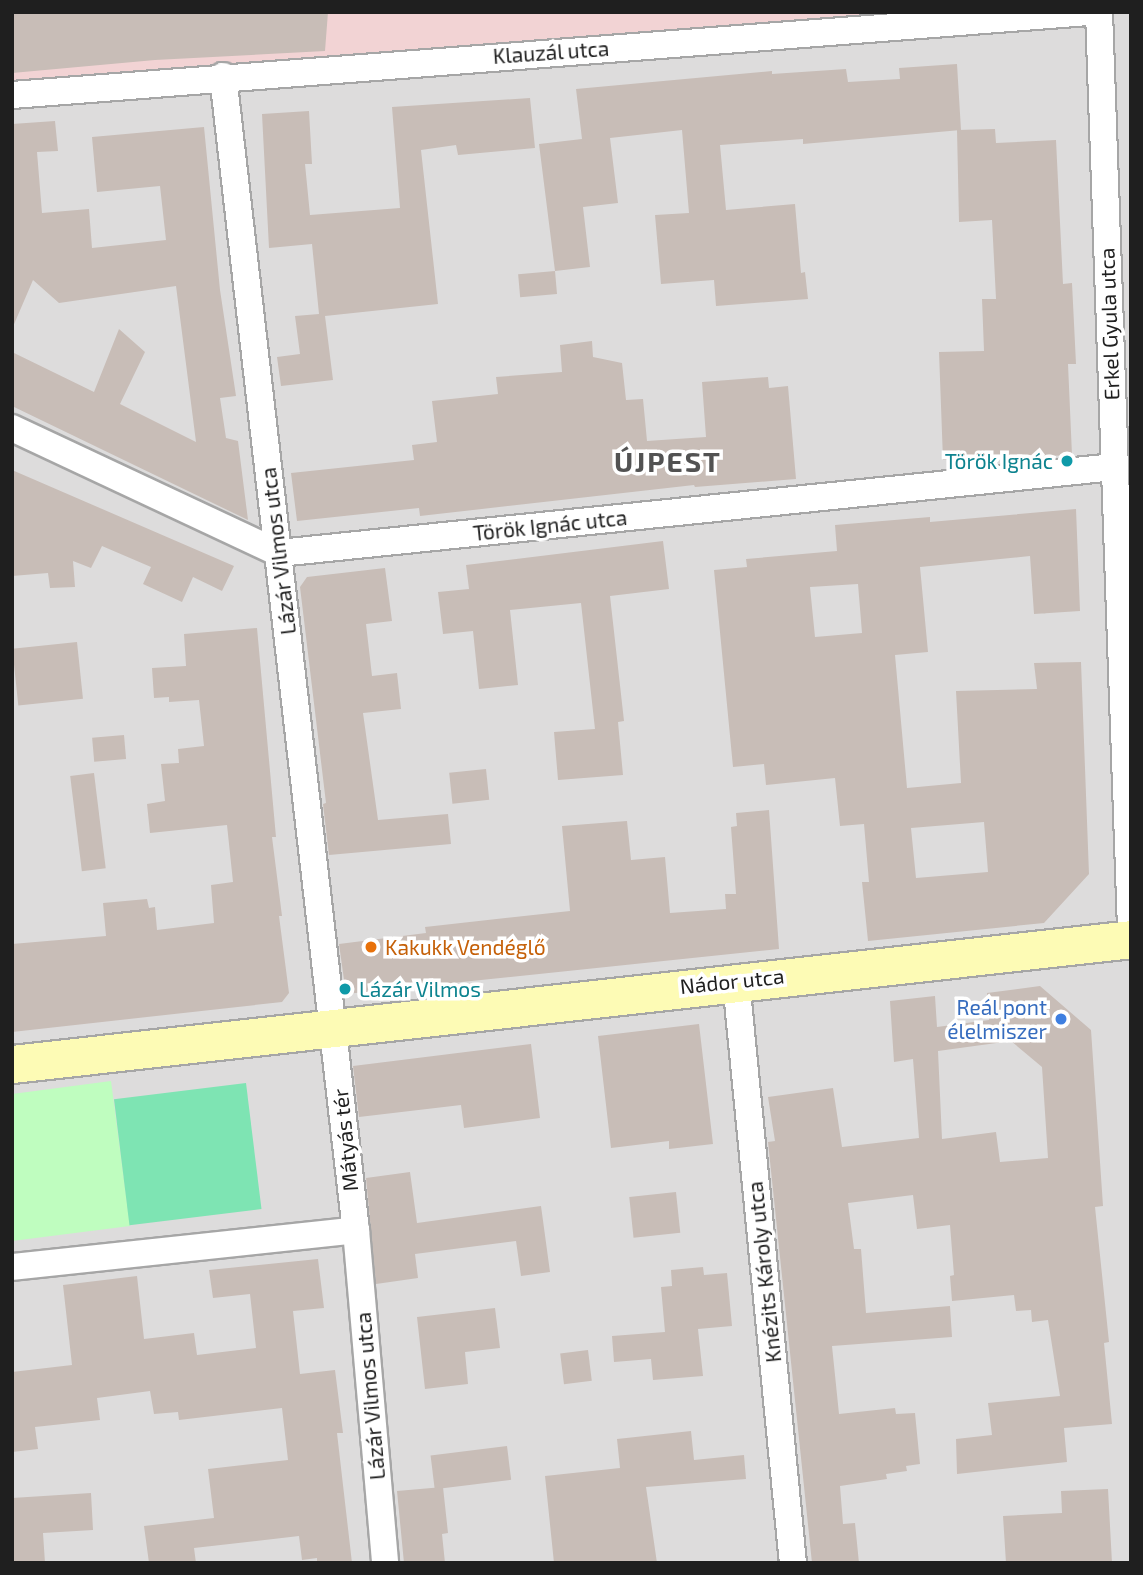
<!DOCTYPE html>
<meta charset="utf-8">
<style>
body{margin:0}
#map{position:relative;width:1143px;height:1575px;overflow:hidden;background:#f0ebe4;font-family:"Exo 2",sans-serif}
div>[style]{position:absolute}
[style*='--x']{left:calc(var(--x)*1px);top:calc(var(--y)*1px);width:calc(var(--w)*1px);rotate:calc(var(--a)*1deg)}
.residential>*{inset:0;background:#dddcdc}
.commercial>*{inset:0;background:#f2d3d4}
.park>*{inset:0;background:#bffdbf}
.pitch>*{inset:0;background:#7ee4b3;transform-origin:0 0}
.building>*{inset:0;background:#c8bdb7;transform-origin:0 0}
.roads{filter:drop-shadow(2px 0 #a6a6a6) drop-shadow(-2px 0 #a6a6a6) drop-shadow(0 2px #a6a6a6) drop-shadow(0 -2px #a6a6a6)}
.street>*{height:26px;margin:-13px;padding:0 13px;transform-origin:13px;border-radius:13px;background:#fff}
.secondary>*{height:37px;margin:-18.5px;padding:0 18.5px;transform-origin:18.5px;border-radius:18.5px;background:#fdfbb5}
.dots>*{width:19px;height:19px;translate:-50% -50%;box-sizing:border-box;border:4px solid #fff;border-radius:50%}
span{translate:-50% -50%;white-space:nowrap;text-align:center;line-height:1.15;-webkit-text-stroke:7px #fff;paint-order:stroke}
.street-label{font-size:21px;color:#1f1f1f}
.culture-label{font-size:21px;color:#0d838f}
.right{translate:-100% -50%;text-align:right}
.left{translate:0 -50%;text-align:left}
.food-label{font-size:21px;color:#c56008}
.shop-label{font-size:21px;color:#366cbe}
.district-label{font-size:28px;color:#525252;font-weight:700;letter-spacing:2px}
.frame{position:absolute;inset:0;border:14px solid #1f1f1f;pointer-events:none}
</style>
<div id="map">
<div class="residential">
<i style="clip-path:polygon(919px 12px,1131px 12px,1131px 1563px,12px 1563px,12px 84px)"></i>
</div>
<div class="commercial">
<i style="clip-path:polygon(12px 12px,919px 12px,12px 84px)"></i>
</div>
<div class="park">
<i style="clip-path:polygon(111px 1081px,130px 1226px,12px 1241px,12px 1094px)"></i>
</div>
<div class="pitch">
<i style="left:246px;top:1083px;width:127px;height:133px;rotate:83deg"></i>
</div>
<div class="building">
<i style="clip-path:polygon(12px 12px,328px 12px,325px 51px,155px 60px,12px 73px)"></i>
<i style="clip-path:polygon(957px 64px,961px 130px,803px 144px,803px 139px,720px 145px,726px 210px,795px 204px,801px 273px,805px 272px,808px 299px,716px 306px,714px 280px,661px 284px,655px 215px,689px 213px,682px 130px,610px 138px,618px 203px,583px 207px,590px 267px,555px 271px,539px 144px,582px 139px,576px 89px,772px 71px,772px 74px,846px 69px,848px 82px,900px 79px,899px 68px)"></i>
<i style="clip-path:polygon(530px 98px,535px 148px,458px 155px,456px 145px,421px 150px,438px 304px,325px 316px,333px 380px,281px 386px,277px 357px,300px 354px,295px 316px,319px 314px,312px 244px,269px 248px,262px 114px,309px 111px,312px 164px,305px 164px,310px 215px,400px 208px,392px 107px)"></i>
<i style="clip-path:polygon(55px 121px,58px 151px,37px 152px,42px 213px,89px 209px,92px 248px,166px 240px,160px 186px,97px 192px,92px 137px,204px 127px,220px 290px,236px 396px,220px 398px,226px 438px,238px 441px,248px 520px,12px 406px,12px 352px,94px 392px,119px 329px,145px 352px,120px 404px,196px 442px,176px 286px,59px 303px,33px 280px,12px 329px,12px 124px)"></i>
<i style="clip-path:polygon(995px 129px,996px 143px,1056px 140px,1063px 284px,1072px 283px,1076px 364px,1068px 364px,1072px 455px,943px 460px,939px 352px,984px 351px,982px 299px,996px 299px,992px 220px,959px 222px,957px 130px)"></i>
<i style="left:555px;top:271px;width:23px;height:37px;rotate:85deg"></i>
<i style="clip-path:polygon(592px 341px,593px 357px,622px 363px,626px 400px,643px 399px,647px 441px,706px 437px,702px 382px,768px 377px,769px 388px,788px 386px,796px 479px,695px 487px,694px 485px,420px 516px,419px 508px,297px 521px,291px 473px,414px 460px,412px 445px,437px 442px,432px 401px,498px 394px,496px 377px,562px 372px,560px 345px)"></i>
<i style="clip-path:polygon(12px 470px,234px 566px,222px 591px,193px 577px,182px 602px,143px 584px,151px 567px,102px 546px,91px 568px,73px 561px,75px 587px,50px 588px,48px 573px,12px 576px)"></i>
<i style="clip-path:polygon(evenodd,1076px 509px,1080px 611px,1034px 614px,1030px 556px,920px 567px,928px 652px,895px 655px,907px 788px,961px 783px,956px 691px,1037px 689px,1034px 663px,1081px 662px,1089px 874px,1044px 923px,868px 941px,862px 882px,869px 882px,864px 824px,840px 826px,835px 778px,766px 785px,764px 764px,733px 767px,714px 570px,747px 567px,746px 559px,837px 551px,835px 525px,930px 517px,930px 522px,1076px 509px,858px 584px,862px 633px,815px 637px,810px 587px,858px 584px,1076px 509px,984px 822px,988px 872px,916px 878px,911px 828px,984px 822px)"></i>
<i style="clip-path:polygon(663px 541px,669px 589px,610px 596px,624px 721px,618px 722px,623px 775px,558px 780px,554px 732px,595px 729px,581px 603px,510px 610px,518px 685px,479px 689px,473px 631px,443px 634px,438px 592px,469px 589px,466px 565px)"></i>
<i style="clip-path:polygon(385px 568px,392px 621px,366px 624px,372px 676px,397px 673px,401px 709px,363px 713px,378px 820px,448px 814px,451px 844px,329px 855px,323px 804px,326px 803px,300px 587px,307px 577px)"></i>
<i style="clip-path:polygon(257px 628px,276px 837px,272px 837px,282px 916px,279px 916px,289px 993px,282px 1002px,12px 1032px,12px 944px,106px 936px,103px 903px,147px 899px,149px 908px,155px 907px,157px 930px,214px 923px,211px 885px,233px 882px,227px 825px,150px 833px,147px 804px,165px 801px,161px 764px,179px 763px,178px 749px,204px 746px,199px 700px,169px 702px,169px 697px,154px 698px,152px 668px,186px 666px,184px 634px)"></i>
<i style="left:77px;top:642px;width:57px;height:65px;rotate:84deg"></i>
<i style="left:124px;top:735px;width:24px;height:32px;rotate:85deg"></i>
<i style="left:486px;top:769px;width:31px;height:37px;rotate:84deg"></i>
<i style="left:94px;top:773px;width:96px;height:24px;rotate:83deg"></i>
<i style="clip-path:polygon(769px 810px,779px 949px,346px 994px,339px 944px,426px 933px,425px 927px,570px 911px,562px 826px,627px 821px,631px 860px,665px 857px,670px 913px,726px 909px,725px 894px,736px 894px,731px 827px,737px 826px,736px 813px)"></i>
<i style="clip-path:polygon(evenodd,1040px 986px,1091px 1030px,1103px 1206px,1095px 1207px,1109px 1342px,1104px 1343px,1112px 1424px,1064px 1428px,1067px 1462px,957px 1474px,956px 1439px,992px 1435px,988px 1403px,1060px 1396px,1048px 1320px,1032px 1322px,1031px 1310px,1016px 1311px,1014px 1295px,952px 1301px,950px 1276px,954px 1275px,950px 1225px,917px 1229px,913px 1195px,848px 1203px,854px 1249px,861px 1249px,866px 1313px,950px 1306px,952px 1337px,832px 1346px,839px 1414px,895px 1408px,896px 1414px,915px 1413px,920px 1464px,906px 1466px,907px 1471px,886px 1474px,887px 1479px,840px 1486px,843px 1524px,855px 1523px,859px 1563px,812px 1563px,768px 1142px,775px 1141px,768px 1097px,833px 1088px,842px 1147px,919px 1138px,913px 1059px,894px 1062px,890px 1001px,935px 996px,937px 1027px,989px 1020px,987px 993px,1040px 986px,1011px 1041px,1042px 1067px,1048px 1158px,1000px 1162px,996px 1132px,942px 1139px,938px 1051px,1011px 1041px)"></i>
<i style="clip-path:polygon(699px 1024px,713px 1144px,669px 1149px,669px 1141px,611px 1148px,598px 1036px)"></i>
<i style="clip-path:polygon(531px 1044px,540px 1118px,464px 1128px,461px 1105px,359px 1117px,353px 1066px)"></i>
<i style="clip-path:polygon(410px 1172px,417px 1223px,541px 1206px,550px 1272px,521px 1276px,516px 1241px,415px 1254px,418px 1278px,376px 1284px,366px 1178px)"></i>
<i style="left:676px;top:1192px;width:41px;height:47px;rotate:84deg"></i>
<i style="clip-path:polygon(318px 1259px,324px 1308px,293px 1311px,300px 1374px,335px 1370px,343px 1433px,337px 1433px,352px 1563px,317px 1563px,317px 1558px,302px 1560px,299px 1536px,194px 1548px,196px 1563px,149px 1563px,144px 1526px,214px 1518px,208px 1469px,288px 1460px,282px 1408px,179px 1420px,178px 1412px,154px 1414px,150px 1391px,97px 1398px,100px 1420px,35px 1427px,38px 1449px,12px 1452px,12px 1372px,72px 1365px,63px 1285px,137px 1276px,144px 1339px,194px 1333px,197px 1355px,256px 1348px,250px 1294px,213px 1298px,209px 1270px)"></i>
<i style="clip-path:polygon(703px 1267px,704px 1275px,727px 1273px,732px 1326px,698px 1329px,703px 1376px,653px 1380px,651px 1359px,614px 1362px,612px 1336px,665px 1332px,661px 1287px,672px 1286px,671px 1270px)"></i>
<i style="clip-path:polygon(495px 1308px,500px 1348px,465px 1352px,468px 1384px,425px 1389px,417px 1317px)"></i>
<i style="left:588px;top:1350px;width:31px;height:28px;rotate:83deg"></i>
<i style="clip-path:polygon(691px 1431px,694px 1460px,744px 1455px,746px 1479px,646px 1487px,657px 1563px,554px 1563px,545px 1476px,620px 1468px,617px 1439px)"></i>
<i style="left:507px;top:1446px;width:34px;height:77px;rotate:83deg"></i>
<i style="clip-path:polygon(443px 1487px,448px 1533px,442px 1534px,445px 1563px,404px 1563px,397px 1491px)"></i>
<i style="clip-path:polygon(1108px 1489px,1112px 1563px,1006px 1563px,1003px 1516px,1062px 1513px,1061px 1491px)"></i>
<i style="clip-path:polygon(91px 1493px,93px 1530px,43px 1533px,45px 1563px,12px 1563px,12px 1498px)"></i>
</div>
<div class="roads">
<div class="street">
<i style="--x:1099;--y:12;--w:919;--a:88"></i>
<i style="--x:223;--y:76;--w:1162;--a:83.43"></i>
<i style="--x:356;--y:1230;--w:334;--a:85"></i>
<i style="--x:12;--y:95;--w:1080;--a:-4.41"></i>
<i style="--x:12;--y:428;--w:295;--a:25.1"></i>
<i style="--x:279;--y:553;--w:839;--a:-5.88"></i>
<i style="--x:736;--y:981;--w:585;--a:84.41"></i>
<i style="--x:12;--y:1267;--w:346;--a:-6.1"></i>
</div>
<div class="secondary">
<i style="--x:12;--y:1064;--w:1126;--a:-6.37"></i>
</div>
</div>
<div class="dots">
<i style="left:1067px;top:461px;background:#0f9aa8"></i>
<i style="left:371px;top:947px;background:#e8710a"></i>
<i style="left:345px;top:989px;background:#0f9aa8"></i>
<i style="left:1061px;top:1019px;background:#3f7fe0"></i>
</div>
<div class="street-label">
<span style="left:551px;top:52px;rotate:-4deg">Klauzál utca</span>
<span style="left:1109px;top:324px;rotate:-92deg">Erkel Gyula utca</span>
<span style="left:550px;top:525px;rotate:-6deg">Török Ignác utca</span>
<span style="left:278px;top:551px;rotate:-97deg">Lázár Vilmos utca</span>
<span style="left:732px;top:981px;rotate:-6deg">Nádor utca</span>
<span style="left:345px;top:1140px;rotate:-96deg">Mátyás tér</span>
<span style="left:764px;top:1272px;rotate:-96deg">Knézits Károly utca</span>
<span style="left:370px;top:1396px;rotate:-95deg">Lázár Vilmos utca</span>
</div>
<div class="culture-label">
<span class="right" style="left:1053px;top:461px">Török Ignác</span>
<span class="left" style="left:359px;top:989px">Lázár Vilmos</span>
</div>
<div class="food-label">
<span class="left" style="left:385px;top:947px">Kakukk Vendéglő</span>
</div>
<div class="shop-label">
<span class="right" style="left:1047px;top:1019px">Reál pont<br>élelmiszer</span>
</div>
<div class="district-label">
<span style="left:668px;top:461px">ÚJPEST</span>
</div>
<div class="frame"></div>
</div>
